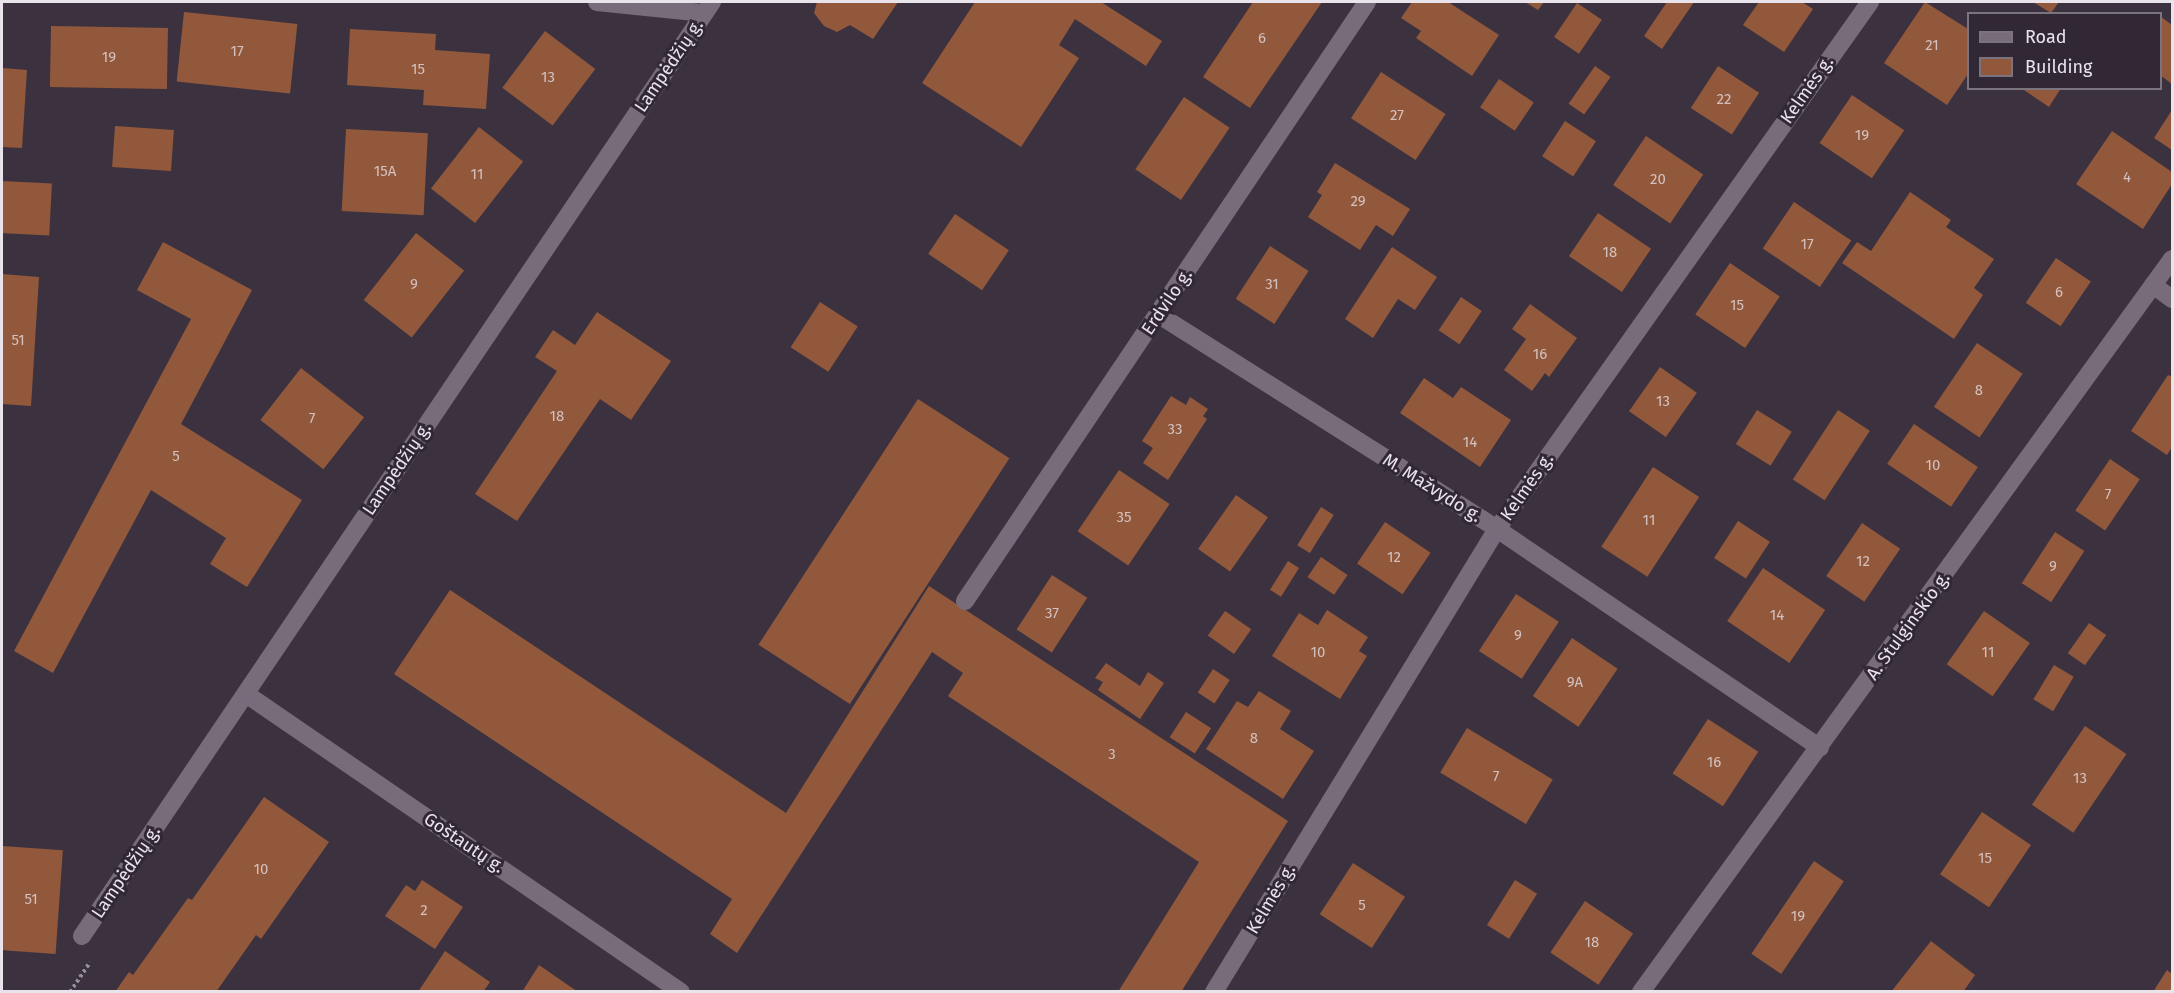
<!DOCTYPE html>
<meta charset="utf-8">
<style>
body{margin:0}
#map{position:relative;width:2174px;height:993px;overflow:hidden;background:#3c323f;font-family:"Fira Sans",sans-serif}
div>[style]{position:absolute}
[style*='--x']{left:calc(var(--x)*1px);top:calc(var(--y)*1px);width:calc(var(--w)*1px);rotate:calc(var(--a)*1deg)}
.building>*{inset:0;background:#92583b;transform-origin:0 0}
.path>*{height:4px;margin-top:-2px;transform-origin:0;background:repeating-linear-gradient(90deg,#968e99 0 3px,transparent 0 6px)}
.minor>*{height:18px;margin:-9px;padding:0 9px;transform-origin:9px;border-radius:9px;background:#786c7b}
span{translate:-50% -50%;white-space:nowrap;text-align:center;line-height:1.15;-webkit-text-stroke:6px #322835;paint-order:stroke}
.number-label{font-size:15px;color:#d3c0bf}
.number-label span{-webkit-text-stroke-width:0}
.street-label{font-size:18px;color:#e9e3eb}
.frame{position:absolute;inset:0;border:3px solid #e9e3eb;pointer-events:none}
.legend{position:absolute;left:1967px;top:12px;width:195px;height:78px;box-sizing:border-box;background:#322835;border:2px solid #7b737e;margin:0;padding:8px 10px;list-style:none;font-size:18px;color:#e9e3eb}
.legend li{display:flex;align-items:center;gap:12px;height:30px}
.legend b{width:30px;border:2px solid #7b737e}
</style>
<div id="map">
<div class="building">
<i style="clip-path:polygon(817px 2px,898px 2px,873px 39px,850px 25px,837px 32px,824px 26px,814px 13px)"></i>
<i style="clip-path:polygon(975px 2px,1101px 2px,1162px 41px,1146px 66px,1075px 19px,1059px 45px,1079px 58px,1021px 147px,922px 83px)"></i>
<i style="clip-path:polygon(1253px 2px,1322px 2px,1250px 108px,1203px 77px)"></i>
<i style="clip-path:polygon(1412px 2px,1448px 2px,1499px 35px,1472px 76px,1416px 38px,1421px 31px,1401px 18px)"></i>
<i style="clip-path:polygon(1525px 2px,1544px 2px,1538px 10px)"></i>
<i style="clip-path:polygon(1667px 2px,1694px 2px,1662px 49px,1644px 36px)"></i>
<i style="clip-path:polygon(1759px 2px,1802px 2px,1813px 9px,1784px 52px,1743px 25px)"></i>
<i style="clip-path:polygon(1925px 2px,1968px 29px,1968px 74px,1947px 105px,1884px 63px)"></i>
<i style="clip-path:polygon(2033px 2px,2059px 2px,2051px 13px)"></i>
<i style="left:1577px;top:3px;width:30px;height:41px;rotate:34deg"></i>
<i style="left:184px;top:12px;width:114px;height:70px;rotate:6deg"></i>
<i style="clip-path:polygon(2160px 16px,2172px 25px,2172px 84px,2160px 75px)"></i>
<i style="left:51px;top:26px;width:117px;height:61px;rotate:1deg"></i>
<i style="clip-path:polygon(350px 29px,436px 34px,435px 50px,490px 54px,486px 109px,423px 105px,424px 90px,347px 85px)"></i>
<i style="left:545px;top:31px;width:63px;height:71px;rotate:37deg"></i>
<i style="left:1595px;top:66px;width:19px;height:46px;rotate:35deg"></i>
<i style="left:1718px;top:66px;width:49px;height:50px;rotate:33deg"></i>
<i style="clip-path:polygon(2px 68px,27px 70px,22px 148px,2px 147px)"></i>
<i style="left:1381px;top:72px;width:77px;height:55px;rotate:33deg"></i>
<i style="left:1499px;top:79px;width:42px;height:34px;rotate:34deg"></i>
<i style="clip-path:polygon(2021px 88px,2061px 88px,2049px 107px)"></i>
<i style="left:1852px;top:95px;width:63px;height:58px;rotate:34deg"></i>
<i style="left:1184px;top:97px;width:55px;height:87px;rotate:34deg"></i>
<i style="clip-path:polygon(2172px 110px,2172px 150px,2154px 138px)"></i>
<i style="left:1565px;top:121px;width:37px;height:42px;rotate:33deg"></i>
<i style="left:115px;top:126px;width:59px;height:41px;rotate:4deg"></i>
<i style="left:479px;top:127px;width:56px;height:78px;rotate:38deg"></i>
<i style="left:346px;top:129px;width:82px;height:82px;rotate:3deg"></i>
<i style="clip-path:polygon(2112px 131px,2172px 172px,2172px 184px,2143px 229px,2076px 184px)"></i>
<i style="left:1646px;top:136px;width:69px;height:59px;rotate:34deg"></i>
<i style="clip-path:polygon(1335px 163px,1410px 209px,1393px 236px,1376px 225px,1360px 250px,1308px 217px,1322px 195px,1317px 192px)"></i>
<i style="left:2px;top:181px;width:50px;height:52px;rotate:3deg"></i>
<i style="clip-path:polygon(1910px 192px,1951px 220px,1946px 227px,1994px 259px,1974px 288px,1983px 295px,1954px 339px,1842px 263px,1857px 242px,1871px 251px)"></i>
<i style="left:1794px;top:202px;width:69px;height:56px;rotate:34deg"></i>
<i style="left:1598px;top:213px;width:64px;height:52px;rotate:34deg"></i>
<i style="left:955px;top:214px;width:65px;height:48px;rotate:34deg"></i>
<i style="left:416px;top:233px;width:61px;height:85px;rotate:38deg"></i>
<i style="clip-path:polygon(163px 242px,252px 290px,181px 424px,302px 500px,247px 587px,210px 564px,226px 538px,151px 490px,53px 673px,14px 651px,191px 319px,137px 290px)"></i>
<i style="left:1270px;top:246px;width:46px;height:63px;rotate:33deg"></i>
<i style="clip-path:polygon(1392px 247px,1437px 277px,1415px 310px,1398px 299px,1373px 338px,1345px 319px)"></i>
<i style="left:2056px;top:258px;width:42px;height:54px;rotate:34deg"></i>
<i style="left:1730px;top:263px;width:60px;height:62px;rotate:34deg"></i>
<i style="clip-path:polygon(2px 274px,39px 277px,31px 406px,2px 404px)"></i>
<i style="left:1461px;top:297px;width:25px;height:40px;rotate:34deg"></i>
<i style="left:820px;top:302px;width:45px;height:54px;rotate:33deg"></i>
<i style="clip-path:polygon(1530px 304px,1577px 338px,1549px 377px,1545px 373px,1532px 391px,1504px 370px,1526px 339px,1512px 329px)"></i>
<i style="clip-path:polygon(597px 312px,671px 361px,631px 420px,600px 399px,517px 521px,475px 494px,557px 371px,535px 357px,553px 330px,575px 345px)"></i>
<i style="left:1977px;top:343px;width:55px;height:77px;rotate:34deg"></i>
<i style="left:1660px;top:367px;width:45px;height:54px;rotate:35deg"></i>
<i style="left:301px;top:368px;width:80px;height:66px;rotate:38deg"></i>
<i style="clip-path:polygon(2168px 375px,2172px 377px,2172px 447px,2167px 455px,2131px 431px)"></i>
<i style="clip-path:polygon(1424px 378px,1453px 398px,1461px 387px,1511px 420px,1480px 467px,1400px 413px)"></i>
<i style="clip-path:polygon(1171px 396px,1186px 405px,1190px 397px,1208px 409px,1203px 416px,1207px 419px,1168px 480px,1143px 463px,1153px 448px,1142px 441px)"></i>
<i style="left:918px;top:399px;width:109px;height:293px;rotate:33deg"></i>
<i style="left:1757px;top:410px;width:41px;height:40px;rotate:32deg"></i>
<i style="left:1838px;top:410px;width:38px;height:83px;rotate:33deg"></i>
<i style="left:1914px;top:424px;width:77px;height:48px;rotate:34deg"></i>
<i style="left:2110px;top:459px;width:36px;height:62px;rotate:34deg"></i>
<i style="left:1653px;top:467px;width:55px;height:95px;rotate:33deg"></i>
<i style="left:1119px;top:470px;width:61px;height:74px;rotate:34deg"></i>
<i style="left:1236px;top:495px;width:39px;height:66px;rotate:35deg"></i>
<i style="left:1321px;top:507px;width:15px;height:45px;rotate:32deg"></i>
<i style="left:1738px;top:521px;width:38px;height:44px;rotate:33deg"></i>
<i style="left:1385px;top:522px;width:55px;height:50px;rotate:34deg"></i>
<i style="left:1862px;top:523px;width:46px;height:64px;rotate:34deg"></i>
<i style="left:2055px;top:532px;width:35px;height:61px;rotate:33deg"></i>
<i style="left:1321px;top:557px;width:32px;height:24px;rotate:34deg"></i>
<i style="left:1288px;top:561px;width:13px;height:34px;rotate:32deg"></i>
<i style="left:1763px;top:568px;width:75px;height:64px;rotate:34deg"></i>
<i style="left:1052px;top:575px;width:42px;height:65px;rotate:33deg"></i>
<i style="clip-path:polygon(929px 586px,1288px 821px,1181px 992px,1118px 992px,1199px 862px,948px 696px,963px 673px,932px 652px,737px 953px,710px 934px,732px 899px,394px 674px,450px 590px,786px 813px)"></i>
<i style="left:1516px;top:594px;width:51px;height:68px;rotate:33deg"></i>
<i style="clip-path:polygon(1327px 610px,1368px 637px,1359px 651px,1367px 656px,1340px 699px,1272px 656px,1299px 613px,1318px 625px)"></i>
<i style="left:1225px;top:611px;width:32px;height:30px;rotate:35deg"></i>
<i style="left:1984px;top:611px;width:56px;height:65px;rotate:35deg"></i>
<i style="left:2089px;top:623px;width:21px;height:37px;rotate:35deg"></i>
<i style="left:1572px;top:638px;width:55px;height:70px;rotate:34deg"></i>
<i style="clip-path:polygon(1106px 663px,1140px 686px,1148px 672px,1164px 683px,1140px 719px,1098px 690px,1103px 682px,1095px 678px)"></i>
<i style="left:2054px;top:665px;width:23px;height:40px;rotate:31deg"></i>
<i style="left:1213px;top:669px;width:20px;height:28px;rotate:33deg"></i>
<i style="clip-path:polygon(1259px 691px,1291px 711px,1280px 729px,1314px 751px,1283px 799px,1206px 749px,1237px 701px,1248px 707px)"></i>
<i style="left:1186px;top:712px;width:30px;height:30px;rotate:33deg"></i>
<i style="left:1708px;top:719px;width:60px;height:65px;rotate:33deg"></i>
<i style="left:2085px;top:726px;width:50px;height:95px;rotate:34deg"></i>
<i style="left:1467px;top:728px;width:100px;height:52px;rotate:31deg"></i>
<i style="clip-path:polygon(264px 797px,329px 842px,261px 939px,256px 935px,216px 992px,115px 992px,129px 972px,133px 975px,188px 898px,192px 900px)"></i>
<i style="left:1982px;top:812px;width:59px;height:75px;rotate:34deg"></i>
<i style="left:2px;top:846px;width:61px;height:104px;rotate:4deg"></i>
<i style="left:1814px;top:861px;width:36px;height:112px;rotate:34deg"></i>
<i style="left:1353px;top:863px;width:62px;height:61px;rotate:33deg"></i>
<i style="clip-path:polygon(422px 880px,463px 907px,435px 949px,385px 916px,406px 885px,415px 891px)"></i>
<i style="left:1515px;top:880px;width:26px;height:53px;rotate:32deg"></i>
<i style="left:1585px;top:901px;width:58px;height:62px;rotate:34deg"></i>
<i style="clip-path:polygon(1931px 941px,1975px 975px,1963px 992px,1891px 992px)"></i>
<i style="clip-path:polygon(445px 951px,490px 982px,483px 992px,418px 992px)"></i>
<i style="clip-path:polygon(539px 965px,578px 992px,522px 992px)"></i>
<i style="clip-path:polygon(2167px 970px,2172px 974px,2172px 992px,2153px 992px)"></i>
</div>
<div class="path">
<i style="--x:70;--y:992;--w:36;--a:-56"></i>
</div>
<div class="minor">
<i style="--x:597;--y:2;--w:108;--a:5.9"></i>
<i style="--x:2153;--y:285;--w:24;--a:36"></i>
<i style="--x:1159;--y:315;--w:400;--a:32.3"></i>
<i style="--x:1497;--y:529;--w:390;--a:34.1"></i>
<i style="--x:965;--y:601;--w:721;--a:-56.13"></i>
<i style="--x:246;--y:694;--w:527;--a:34.41"></i>
<i style="--x:82;--y:936;--w:1127;--a:-56"></i>
<i style="--x:1214;--y:992;--w:543;--a:-58.57"></i>
<i style="--x:1497;--y:529;--w:646;--a:-54.71"></i>
<i style="--x:1641;--y:992;--w:905;--a:-54.08"></i>
</div>
<div class="number-label">
<span style="left:1262px;top:39px">6</span>
<span style="left:1932px;top:46px">21</span>
<span style="left:237px;top:52px">17</span>
<span style="left:109px;top:58px">19</span>
<span style="left:418px;top:70px">15</span>
<span style="left:548px;top:78px">13</span>
<span style="left:1724px;top:100px">22</span>
<span style="left:1397px;top:116px">27</span>
<span style="left:1862px;top:136px">19</span>
<span style="left:385px;top:172px">15A</span>
<span style="left:477px;top:175px">11</span>
<span style="left:2127px;top:178px">4</span>
<span style="left:1658px;top:180px">20</span>
<span style="left:1358px;top:202px">29</span>
<span style="left:1807px;top:245px">17</span>
<span style="left:1610px;top:253px">18</span>
<span style="left:414px;top:285px">9</span>
<span style="left:1272px;top:285px">31</span>
<span style="left:2059px;top:293px">6</span>
<span style="left:1737px;top:306px">15</span>
<span style="left:18px;top:341px">51</span>
<span style="left:1540px;top:355px">16</span>
<span style="left:1979px;top:391px">8</span>
<span style="left:1663px;top:402px">13</span>
<span style="left:557px;top:417px">18</span>
<span style="left:312px;top:419px">7</span>
<span style="left:1175px;top:430px">33</span>
<span style="left:1470px;top:443px">14</span>
<span style="left:176px;top:457px">5</span>
<span style="left:1933px;top:466px">10</span>
<span style="left:2108px;top:495px">7</span>
<span style="left:1124px;top:518px">35</span>
<span style="left:1649px;top:521px">11</span>
<span style="left:1394px;top:558px">12</span>
<span style="left:1863px;top:562px">12</span>
<span style="left:2053px;top:567px">9</span>
<span style="left:1052px;top:614px">37</span>
<span style="left:1777px;top:616px">14</span>
<span style="left:1518px;top:636px">9</span>
<span style="left:1318px;top:653px">10</span>
<span style="left:1988px;top:653px">11</span>
<span style="left:1575px;top:683px">9A</span>
<span style="left:1254px;top:739px">8</span>
<span style="left:1112px;top:755px">3</span>
<span style="left:1714px;top:763px">16</span>
<span style="left:1496px;top:777px">7</span>
<span style="left:2080px;top:779px">13</span>
<span style="left:1985px;top:859px">15</span>
<span style="left:261px;top:870px">10</span>
<span style="left:31px;top:900px">51</span>
<span style="left:1362px;top:906px">5</span>
<span style="left:424px;top:911px">2</span>
<span style="left:1798px;top:917px">19</span>
<span style="left:1592px;top:943px">18</span>
</div>
<div class="street-label">
<span style="left:669px;top:66px;rotate:-56deg">Lampėdžių g.</span>
<span style="left:1807px;top:90px;rotate:-55deg">Kelmės g.</span>
<span style="left:1167px;top:302px;rotate:-56deg">Erdvilo g.</span>
<span style="left:397px;top:469px;rotate:-56deg">Lampėdžių g.</span>
<span style="left:1527px;top:487px;rotate:-55deg">Kelmės g.</span>
<span style="left:1432px;top:488px;rotate:32deg">M. Mažvydo g.</span>
<span style="left:1908px;top:626px;rotate:-54deg">A. Stulginskio g.</span>
<span style="left:464px;top:843px;rotate:34deg">Goštautų g.</span>
<span style="left:126px;top:872px;rotate:-56deg">Lampėdžių g.</span>
<span style="left:1271px;top:899px;rotate:-59deg">Kelmės g.</span>
</div>
<div class="frame"></div>
<ul class="legend">
<li><b style="height:8px;background:#786c7b"></b>Road</li>
<li><b style="height:16px;background:#92583b"></b>Building</li>
</ul>
</div>
